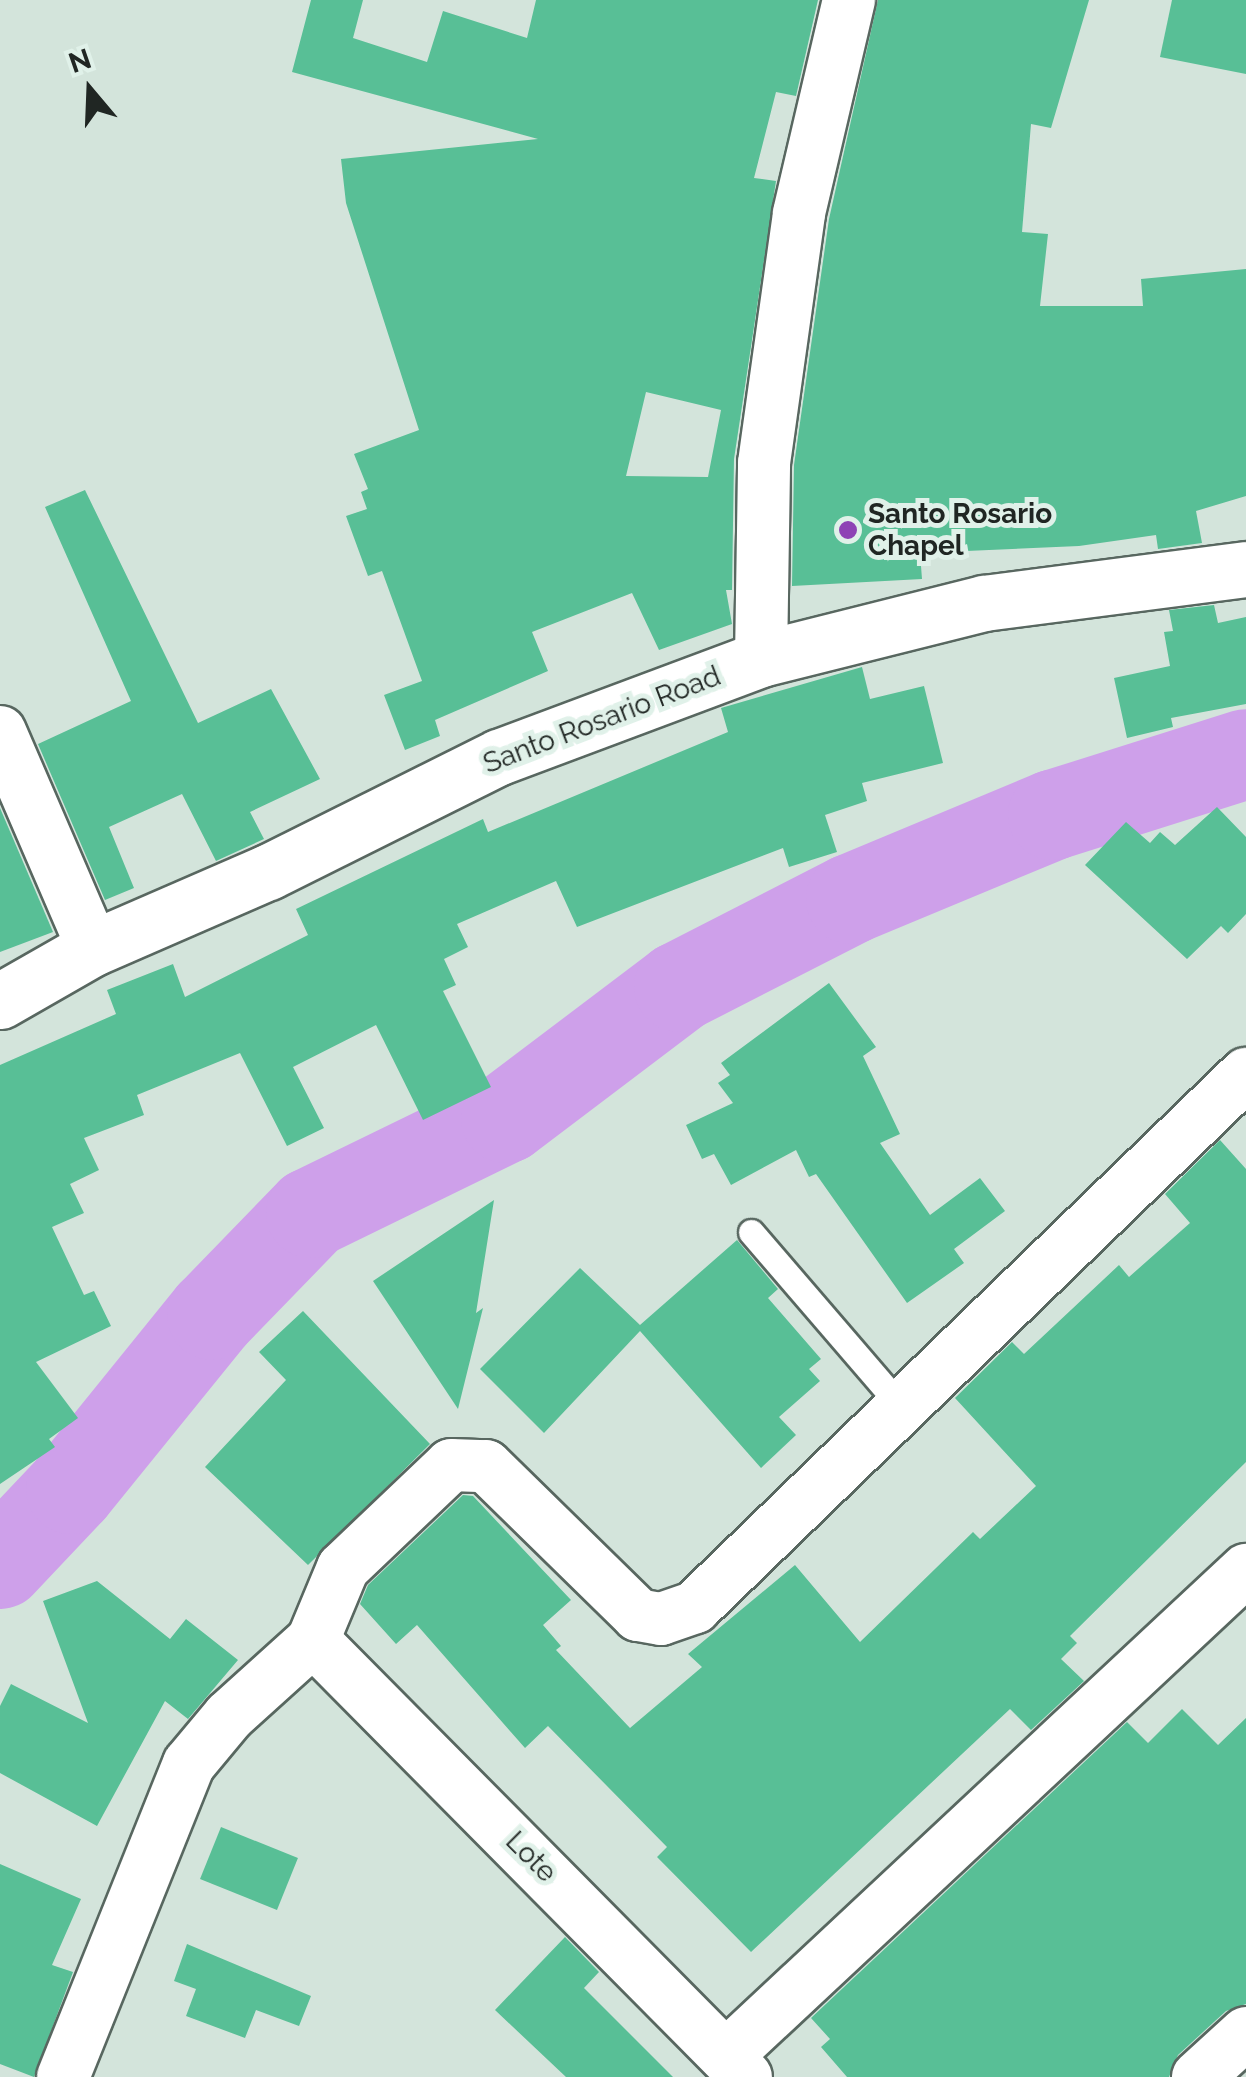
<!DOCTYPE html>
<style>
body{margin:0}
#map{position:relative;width:1246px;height:2077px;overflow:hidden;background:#d3e4db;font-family:Raleway,sans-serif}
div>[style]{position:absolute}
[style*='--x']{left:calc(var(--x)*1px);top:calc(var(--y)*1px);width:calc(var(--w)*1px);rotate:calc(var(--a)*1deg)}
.river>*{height:90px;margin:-45px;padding:0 45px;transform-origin:45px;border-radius:45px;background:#cea0ea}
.building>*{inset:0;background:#58bf96;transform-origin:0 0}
.roads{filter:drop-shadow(2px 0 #586760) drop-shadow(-2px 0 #586760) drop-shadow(0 2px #586760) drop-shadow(0 -2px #586760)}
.lane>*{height:25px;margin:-12.5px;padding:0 12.5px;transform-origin:12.5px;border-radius:12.5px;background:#fff}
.street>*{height:52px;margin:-26px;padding:0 26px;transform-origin:26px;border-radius:26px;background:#fff}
.secondary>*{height:55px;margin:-27.5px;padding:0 27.5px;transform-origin:27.5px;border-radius:27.5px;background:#fff}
.dots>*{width:28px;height:28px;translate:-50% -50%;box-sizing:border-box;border:5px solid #e0f1e9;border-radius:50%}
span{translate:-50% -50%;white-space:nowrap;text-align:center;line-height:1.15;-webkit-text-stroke:10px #e0f1e9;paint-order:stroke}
.poi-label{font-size:28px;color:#202623;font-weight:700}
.left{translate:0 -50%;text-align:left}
.street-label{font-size:28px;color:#202623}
.north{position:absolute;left:40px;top:40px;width:100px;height:100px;-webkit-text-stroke:8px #e0f1e9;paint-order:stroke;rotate:341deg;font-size:28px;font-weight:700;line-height:40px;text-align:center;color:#202623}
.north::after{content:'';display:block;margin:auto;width:35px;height:45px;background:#202623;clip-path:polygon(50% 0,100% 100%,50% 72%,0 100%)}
</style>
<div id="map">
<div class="river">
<i style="--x:0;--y:1564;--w:103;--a:-46.6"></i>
<i style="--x:71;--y:1489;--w:224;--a:-51"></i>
<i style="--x:212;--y:1315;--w:142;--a:-45.9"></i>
<i style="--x:311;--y:1213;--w:217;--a:-26"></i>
<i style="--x:506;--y:1118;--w:217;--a:-37.1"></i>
<i style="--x:679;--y:987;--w:193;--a:-27.1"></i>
<i style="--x:851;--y:899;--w:219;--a:-22.6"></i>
<i style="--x:1053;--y:815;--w:202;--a:-17.5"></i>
</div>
<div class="building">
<i style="clip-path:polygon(evenodd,311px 0,363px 0,353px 38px,427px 62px,443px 11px,527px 38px,536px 0,818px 0,796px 96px,776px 92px,754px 178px,776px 181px,734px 459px,732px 590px,726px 590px,732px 624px,659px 650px,632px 593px,532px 632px,548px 671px,435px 720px,440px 736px,405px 750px,384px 695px,422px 681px,382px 571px,368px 576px,346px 516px,367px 509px,361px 492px,368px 489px,354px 454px,419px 430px,346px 203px,341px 159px,538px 139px,292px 72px,311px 0,646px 392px,721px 410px,708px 477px,626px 476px,646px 392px)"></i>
<i style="clip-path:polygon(878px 0,1089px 0,1051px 128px,1031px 124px,1022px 232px,1048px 234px,1040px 306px,1143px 306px,1141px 279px,1246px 269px,1246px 496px,1196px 511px,1202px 543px,1158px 549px,1156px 535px,1079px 546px,920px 553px,922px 579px,792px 586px,794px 465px,829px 219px)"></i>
<i style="clip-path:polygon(1172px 0,1246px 0,1246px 74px,1160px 57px)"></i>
<i style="clip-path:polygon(85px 490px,198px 723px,271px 689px,320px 779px,250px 812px,264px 839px,216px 861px,182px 794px,109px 827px,134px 888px,105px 900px,38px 744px,131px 701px,45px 507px)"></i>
<i style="clip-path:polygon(1214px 605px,1218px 623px,1246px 617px,1246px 704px,1171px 718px,1173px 727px,1127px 738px,1114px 678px,1170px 666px,1164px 632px,1173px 631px,1169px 610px)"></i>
<i style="clip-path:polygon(862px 667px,870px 699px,924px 686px,943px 763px,862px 783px,867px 801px,825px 815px,837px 852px,789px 867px,783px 848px,577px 927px,556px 881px,457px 924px,468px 947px,444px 959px,456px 985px,443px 991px,491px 1087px,423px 1120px,376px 1025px,293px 1067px,324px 1128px,287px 1146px,240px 1053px,137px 1095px,144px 1115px,84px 1138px,99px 1170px,70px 1184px,84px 1213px,52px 1227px,84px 1295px,94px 1291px,111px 1326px,36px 1362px,78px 1418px,49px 1439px,55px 1447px,0 1484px,0 1065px,116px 1014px,107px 990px,173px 964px,185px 997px,308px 935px,296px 909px,483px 819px,488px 832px,728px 732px,721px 708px)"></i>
<i style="clip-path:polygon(1217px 807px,1246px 837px,1246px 914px,1228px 933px,1221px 926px,1187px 959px,1085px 865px,1126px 822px,1150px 843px,1160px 832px,1175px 845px)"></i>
<i style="clip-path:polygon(0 808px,53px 932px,0 952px)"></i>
<i style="clip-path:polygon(829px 983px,876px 1047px,863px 1056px,900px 1134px,880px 1143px,930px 1215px,980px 1178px,1005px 1211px,954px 1249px,964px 1263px,907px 1303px,816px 1174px,809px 1177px,796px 1150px,731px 1185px,714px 1154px,702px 1159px,686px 1125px,733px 1103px,718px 1083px,730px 1075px,721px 1063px)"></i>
<i style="clip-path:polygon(1220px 1140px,1246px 1169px,1246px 1462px,1070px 1636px,1077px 1643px,1061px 1659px,1084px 1681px,1031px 1730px,1010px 1709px,751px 1952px,657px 1857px,667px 1847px,548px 1726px,525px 1748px,417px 1625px,396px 1644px,360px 1604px,368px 1585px,463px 1495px,473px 1496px,571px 1600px,543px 1625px,561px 1646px,556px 1650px,630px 1728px,702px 1667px,688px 1654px,795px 1565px,860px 1642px,973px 1532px,980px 1539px,1036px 1486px,955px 1398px,1012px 1342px,1024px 1354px,1119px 1265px,1129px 1277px,1190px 1223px,1165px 1194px)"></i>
<i style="clip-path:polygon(494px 1200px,476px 1313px,483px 1308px,458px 1409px,373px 1281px)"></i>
<i style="clip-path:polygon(737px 1240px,778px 1289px,768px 1298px,821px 1359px,809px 1369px,820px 1381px,779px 1417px,796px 1435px,761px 1468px,640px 1331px,544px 1433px,480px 1369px,580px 1268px,640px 1325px)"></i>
<i style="clip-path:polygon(303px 1311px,430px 1444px,308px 1565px,205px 1467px,286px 1380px,259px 1352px)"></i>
<i style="clip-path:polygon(97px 1581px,170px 1639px,186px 1619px,238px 1660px,188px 1719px,165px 1701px,97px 1826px,0 1773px,0 1706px,11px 1684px,88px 1723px,43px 1601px)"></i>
<i style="clip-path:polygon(1182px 1709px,1218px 1745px,1246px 1718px,1246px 2004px,1226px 2011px,1178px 2055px,1169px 2077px,847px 2077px,821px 2047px,830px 2039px,811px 2018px,1127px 1722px,1148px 1743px)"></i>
<i style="left:221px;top:1827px;width:83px;height:56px;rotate:22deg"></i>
<i style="clip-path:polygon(0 1864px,81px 1899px,52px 1965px,73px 1972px,34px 2077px,0 2064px)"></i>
<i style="clip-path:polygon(565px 1937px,599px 1972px,584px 1988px,673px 2077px,566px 2077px,495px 2010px)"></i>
<i style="clip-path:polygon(187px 1944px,311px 1996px,299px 2026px,256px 2010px,245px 2038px,186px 2016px,196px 1989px,174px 1981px)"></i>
</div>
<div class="roads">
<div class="lane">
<i style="--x:751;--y:1232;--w:228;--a:49.3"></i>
</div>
<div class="street">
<i style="--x:761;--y:659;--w:196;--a:-89.1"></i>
<i style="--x:764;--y:463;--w:252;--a:-82"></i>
<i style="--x:799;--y:213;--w:219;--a:-76.8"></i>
<i style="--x:0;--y:732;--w:235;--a:66.7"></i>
<i style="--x:313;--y:1640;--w:615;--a:45.26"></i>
<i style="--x:726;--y:2056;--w:712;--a:-43.06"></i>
<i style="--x:63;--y:2077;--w:337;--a:-68.1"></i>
<i style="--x:189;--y:1764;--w:62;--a:-50.2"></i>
<i style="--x:229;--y:1716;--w:113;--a:-42.1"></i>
<i style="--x:313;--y:1640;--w:78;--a:-67.4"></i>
<i style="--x:343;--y:1568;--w:149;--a:-43.6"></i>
<i style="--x:451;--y:1465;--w:35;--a:2"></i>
<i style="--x:486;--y:1466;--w:213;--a:44.4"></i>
<i style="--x:638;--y:1615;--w:23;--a:10"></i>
<i style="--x:661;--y:1619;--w:36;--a:-19"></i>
<i style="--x:695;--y:1607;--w:767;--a:-44.05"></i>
<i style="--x:1198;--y:2077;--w:65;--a:-42.5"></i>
</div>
<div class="secondary">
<i style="--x:0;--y:1001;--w:107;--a:-29.7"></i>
<i style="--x:93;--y:948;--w:191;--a:-23.5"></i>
<i style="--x:268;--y:872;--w:258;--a:-26.5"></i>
<i style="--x:499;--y:757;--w:280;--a:-20.5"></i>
<i style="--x:761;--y:659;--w:230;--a:-14.1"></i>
<i style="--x:984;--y:603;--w:264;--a:-7.4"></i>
</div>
</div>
<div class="dots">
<i style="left:848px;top:530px;background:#8e43b5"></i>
</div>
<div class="poi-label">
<span class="left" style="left:868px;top:530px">Santo Rosario<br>Chapel</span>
</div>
<div class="street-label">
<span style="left:602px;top:720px;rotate:-21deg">Santo Rosario Road</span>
<span style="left:531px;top:1857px;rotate:45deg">Lote</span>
</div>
<div class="north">N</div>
</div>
